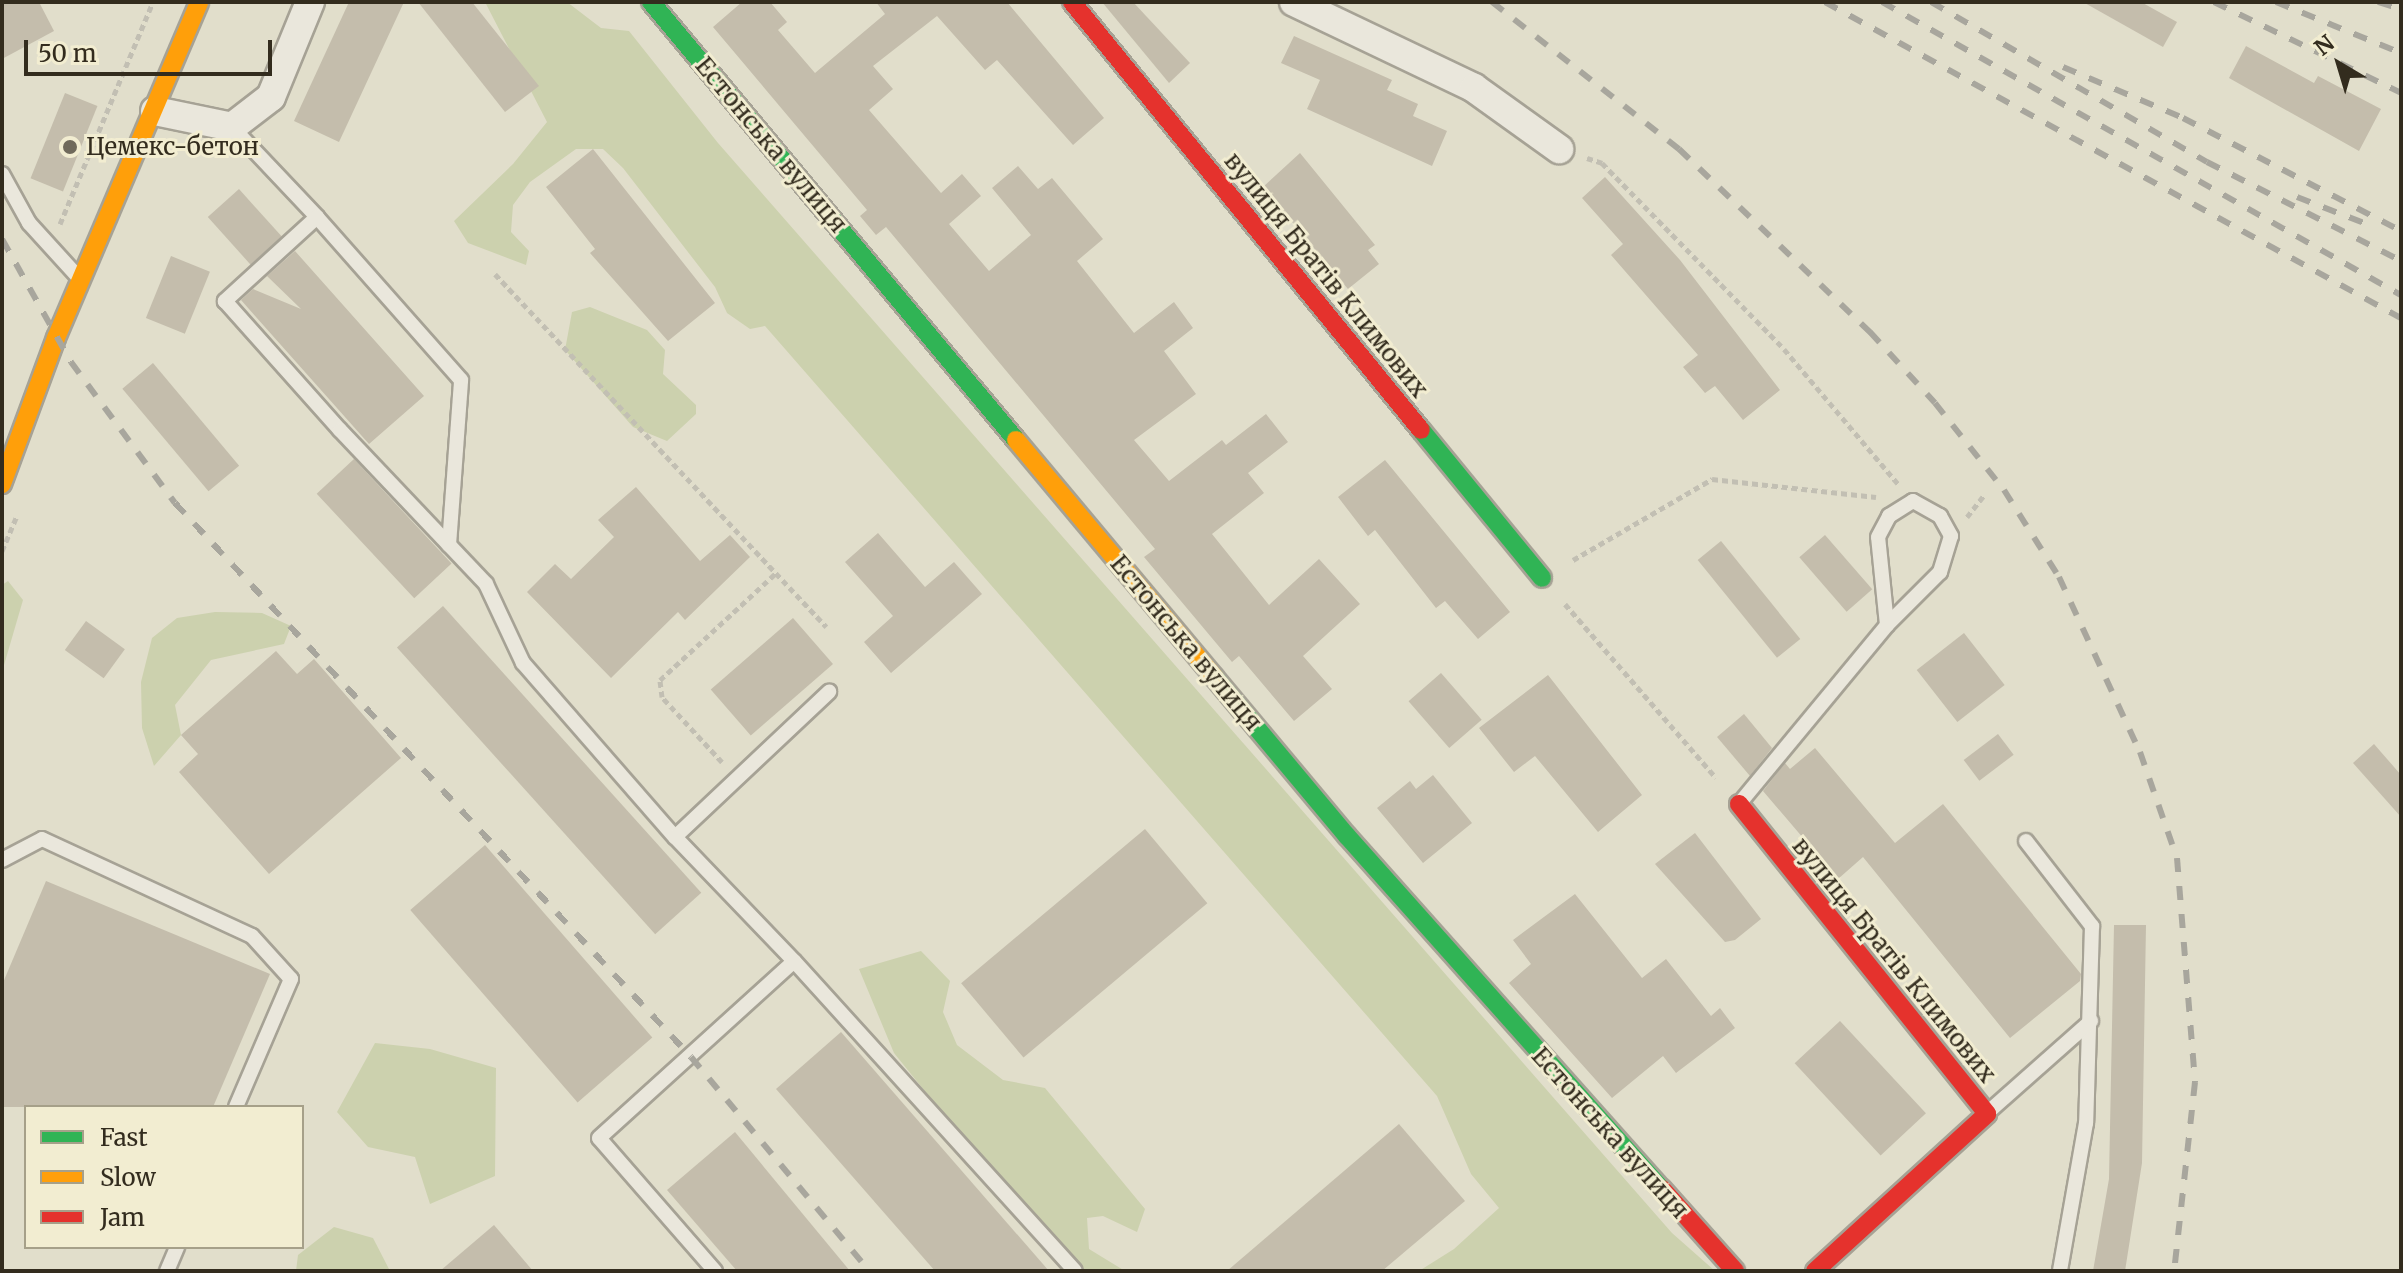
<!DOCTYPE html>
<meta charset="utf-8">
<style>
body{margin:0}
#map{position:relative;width:2403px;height:1273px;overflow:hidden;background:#e1decb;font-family:Merriweather,serif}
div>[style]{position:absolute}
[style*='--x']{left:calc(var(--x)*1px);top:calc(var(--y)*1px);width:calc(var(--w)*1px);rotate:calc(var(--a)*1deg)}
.green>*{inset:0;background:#ccd1ae}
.building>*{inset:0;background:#c4bdac;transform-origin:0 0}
.path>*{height:5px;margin-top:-2.5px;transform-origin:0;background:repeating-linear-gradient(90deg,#c2bfb3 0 6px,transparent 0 10px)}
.roads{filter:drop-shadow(2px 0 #a6a295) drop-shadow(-2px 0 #a6a295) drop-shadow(0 2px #a6a295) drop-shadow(0 -2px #a6a295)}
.lane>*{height:14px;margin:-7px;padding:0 7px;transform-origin:7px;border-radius:7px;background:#eae7dc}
.street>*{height:28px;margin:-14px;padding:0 14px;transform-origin:14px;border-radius:14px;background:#eae7dc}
.fast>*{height:18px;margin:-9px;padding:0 9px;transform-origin:9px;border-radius:9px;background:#30b455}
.slow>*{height:18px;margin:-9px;padding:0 9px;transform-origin:9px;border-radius:9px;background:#ff9f0a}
.jam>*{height:18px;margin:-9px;padding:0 9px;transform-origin:9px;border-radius:9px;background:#e5322d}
.rail>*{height:6px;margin-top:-3px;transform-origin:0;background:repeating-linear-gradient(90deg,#a8a69d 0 14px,transparent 0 28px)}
.dots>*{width:22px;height:22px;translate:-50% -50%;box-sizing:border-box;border:4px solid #f2edd1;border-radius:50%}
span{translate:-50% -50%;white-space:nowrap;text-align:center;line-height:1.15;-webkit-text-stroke:6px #f2edd1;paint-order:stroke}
.street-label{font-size:24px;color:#332c1e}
.poi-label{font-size:24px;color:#332c1e}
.left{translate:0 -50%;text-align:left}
.frame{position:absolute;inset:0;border:4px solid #332c1e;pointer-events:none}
.legend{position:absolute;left:24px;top:1105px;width:280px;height:144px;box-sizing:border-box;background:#f2edd1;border:2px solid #a6a089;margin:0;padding:10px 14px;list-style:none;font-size:24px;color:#332c1e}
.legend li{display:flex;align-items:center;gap:16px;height:40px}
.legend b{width:40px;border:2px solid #a6a089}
.north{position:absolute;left:2299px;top:24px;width:80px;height:80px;-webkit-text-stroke:6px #f2edd1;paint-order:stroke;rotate:322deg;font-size:22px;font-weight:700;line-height:32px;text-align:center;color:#332c1e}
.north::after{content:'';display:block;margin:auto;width:28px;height:36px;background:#332c1e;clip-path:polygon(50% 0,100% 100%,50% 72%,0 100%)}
.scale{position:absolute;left:24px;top:40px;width:248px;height:36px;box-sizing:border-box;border:4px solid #332c1e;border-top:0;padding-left:10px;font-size:24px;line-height:28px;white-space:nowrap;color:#332c1e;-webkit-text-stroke:6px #f2edd1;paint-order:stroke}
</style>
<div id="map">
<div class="green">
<i style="clip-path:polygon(485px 2px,567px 2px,601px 28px,629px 31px,718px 143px,1672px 1233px,1715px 1271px,1419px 1271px,1454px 1249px,1499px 1208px,1471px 1174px,1437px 1096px,765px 326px,750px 329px,727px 313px,715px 287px,623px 168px,603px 149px,576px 149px,530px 182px,513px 205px,511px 232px,529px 251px,526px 265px,468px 243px,454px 221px,513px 164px,547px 122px)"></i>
<i style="clip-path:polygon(590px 307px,647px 330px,665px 350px,663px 374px,696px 405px,696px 414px,667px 441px,633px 427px,565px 350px,572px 312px)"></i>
<i style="clip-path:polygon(8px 581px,23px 600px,2px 672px,2px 585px)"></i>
<i style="clip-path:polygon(215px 612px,262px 613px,291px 626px,284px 644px,211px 660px,175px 705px,181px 735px,154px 766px,142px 728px,141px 682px,152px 638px,177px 618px)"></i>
<i style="clip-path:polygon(921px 951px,950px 981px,943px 1012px,957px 1045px,1003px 1080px,1045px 1088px,1145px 1209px,1137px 1232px,1103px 1216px,1087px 1218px,1089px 1249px,1125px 1271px,1070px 1271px,894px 1053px,859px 969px)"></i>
<i style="clip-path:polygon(375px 1043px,430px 1049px,496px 1068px,495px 1176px,430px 1204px,415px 1157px,368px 1147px,337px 1112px)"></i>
<i style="clip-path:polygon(334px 1227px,373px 1238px,390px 1271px,296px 1271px,298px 1255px)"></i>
</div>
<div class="building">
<i style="clip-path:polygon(2px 2px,39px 2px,54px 31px,2px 59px)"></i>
<i style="clip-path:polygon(349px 2px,404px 2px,339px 142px,294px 121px)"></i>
<i style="clip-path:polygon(418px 2px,472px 2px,539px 86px,505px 112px)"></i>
<i style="clip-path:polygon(742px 2px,770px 2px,787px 22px,778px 30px,815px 73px,885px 14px,876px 2px,1007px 2px,1104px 118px,1073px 145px,997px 60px,985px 70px,937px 16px,873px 66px,893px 89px,869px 110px,941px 193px,962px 174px,981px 196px,949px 224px,989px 271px,1031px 235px,992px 188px,1018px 166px,1038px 189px,1052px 178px,1103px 239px,1077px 261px,1134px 333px,1174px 302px,1193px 328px,1164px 351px,1196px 394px,1134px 440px,1169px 481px,1222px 440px,1226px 445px,1266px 414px,1288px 442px,1248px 473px,1264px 493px,1212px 534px,1269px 605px,1319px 559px,1360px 604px,1303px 656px,1332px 689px,1294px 721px,1239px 656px,1232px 662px,1144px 557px,1155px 549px,886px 227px,876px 235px,860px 216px,867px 210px,713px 27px)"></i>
<i style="clip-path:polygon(1102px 2px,1133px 2px,1190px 63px,1169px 83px)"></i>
<i style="clip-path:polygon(2083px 2px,2141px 2px,2177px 22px,2163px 47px)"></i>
<i style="clip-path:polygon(1294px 36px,1392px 80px,1387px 90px,1418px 104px,1413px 116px,1447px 131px,1432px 166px,1307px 109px,1320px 80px,1281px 63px)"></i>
<i style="clip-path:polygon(2246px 46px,2314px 83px,2318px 76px,2381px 109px,2359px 151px,2229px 78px)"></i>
<i style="left:65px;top:93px;width:35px;height:92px;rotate:22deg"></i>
<i style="clip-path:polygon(593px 149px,715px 303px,668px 341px,590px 253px,595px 249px,546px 187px)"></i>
<i style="clip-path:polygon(1300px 153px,1375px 245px,1368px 250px,1379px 264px,1348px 289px,1263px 187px)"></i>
<i style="clip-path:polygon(1605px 177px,1680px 260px,1780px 390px,1743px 420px,1715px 386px,1705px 393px,1683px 367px,1698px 355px,1611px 255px,1623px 244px,1582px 198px)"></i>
<i style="left:239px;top:189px;width:64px;height:42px;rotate:48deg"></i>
<i style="clip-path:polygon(295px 251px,424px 396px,369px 444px,241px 300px,253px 289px,301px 309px,267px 276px)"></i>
<i style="left:171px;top:256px;width:42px;height:67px;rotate:22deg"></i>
<i style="left:153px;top:363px;width:134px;height:40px;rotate:50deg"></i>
<i style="left:354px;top:459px;width:143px;height:51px;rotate:47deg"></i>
<i style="clip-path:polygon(1385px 460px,1510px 612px,1478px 639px,1445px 601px,1436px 608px,1375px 530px,1368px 536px,1338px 497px)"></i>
<i style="clip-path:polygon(636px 487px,700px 561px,730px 535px,750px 557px,685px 620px,678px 612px,611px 678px,527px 592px,555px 564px,571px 579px,614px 537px,598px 520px)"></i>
<i style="clip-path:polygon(878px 533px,925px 587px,954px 562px,982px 594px,891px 673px,864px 642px,893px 616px,845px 562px)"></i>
<i style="left:1825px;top:535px;width:72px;height:34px;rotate:49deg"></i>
<i style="left:1721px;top:541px;width:126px;height:30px;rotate:51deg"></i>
<i style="left:443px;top:606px;width:386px;height:62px;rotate:48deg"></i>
<i style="left:793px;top:618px;width:61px;height:109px;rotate:49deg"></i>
<i style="left:86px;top:621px;width:48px;height:36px;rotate:36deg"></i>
<i style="left:1964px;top:633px;width:66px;height:60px;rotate:52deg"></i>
<i style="clip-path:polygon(276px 651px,297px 674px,314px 659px,401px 758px,269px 874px,179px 772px,198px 754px,181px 735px)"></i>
<i style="left:1441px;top:673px;width:62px;height:43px;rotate:49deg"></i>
<i style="clip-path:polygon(1548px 675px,1642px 795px,1598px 832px,1535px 756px,1514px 772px,1479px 728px)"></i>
<i style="clip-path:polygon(1744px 714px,1772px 748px,1750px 776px,1717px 737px)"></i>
<i style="left:1998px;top:734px;width:26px;height:43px;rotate:53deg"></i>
<i style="clip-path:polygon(2374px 744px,2401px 775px,2401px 817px,2353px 763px)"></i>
<i style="clip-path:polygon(1815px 748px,1895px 843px,1943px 804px,2081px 974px,2080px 981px,2010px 1038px,1863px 857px,1838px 879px,1763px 791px,1785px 763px,1790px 769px)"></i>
<i style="clip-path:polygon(1433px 775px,1472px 823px,1423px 863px,1377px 808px,1410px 781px,1416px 789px)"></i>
<i style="left:1145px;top:829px;width:97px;height:240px;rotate:50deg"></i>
<i style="clip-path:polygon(1695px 833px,1761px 919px,1735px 940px,1725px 942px,1655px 864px)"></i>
<i style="left:485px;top:845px;width:255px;height:99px;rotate:49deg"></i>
<i style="clip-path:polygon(46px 881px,270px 974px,213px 1107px,2px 1107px,2px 985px)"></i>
<i style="clip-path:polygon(1575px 894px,1642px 978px,1666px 959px,1711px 1016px,1720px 1008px,1735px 1028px,1676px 1073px,1663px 1056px,1612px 1098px,1509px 983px,1531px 964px,1513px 940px)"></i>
<i style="clip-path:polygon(2114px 925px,2146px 925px,2142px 1163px,2125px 1271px,2093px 1271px,2109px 1179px)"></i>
<i style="left:1840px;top:1021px;width:126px;height:62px;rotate:47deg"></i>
<i style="clip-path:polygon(841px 1032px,1049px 1271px,935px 1271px,776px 1089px)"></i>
<i style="clip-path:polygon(1399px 1124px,1465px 1201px,1382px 1271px,1227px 1271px)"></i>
<i style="clip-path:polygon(735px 1132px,850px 1271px,737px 1271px,667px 1190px)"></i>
<i style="clip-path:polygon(494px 1225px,533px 1271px,440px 1271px)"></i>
</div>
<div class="path">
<i style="--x:1587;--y:158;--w:16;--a:18"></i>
<i style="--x:1602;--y:163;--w:260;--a:45.6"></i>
<i style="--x:1784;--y:349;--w:178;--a:49.8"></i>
<i style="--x:60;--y:224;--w:241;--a:-67.3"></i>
<i style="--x:495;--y:274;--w:484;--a:46.8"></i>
<i style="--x:1967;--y:517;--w:29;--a:-52"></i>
<i style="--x:2;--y:551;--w:39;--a:-67"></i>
<i style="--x:1573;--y:560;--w:161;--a:-30.2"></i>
<i style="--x:1712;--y:479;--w:165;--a:6.3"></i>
<i style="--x:1565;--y:604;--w:230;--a:49"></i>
<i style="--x:722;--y:762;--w:88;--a:-132.7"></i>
<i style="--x:662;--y:697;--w:17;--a:-97"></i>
<i style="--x:660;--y:680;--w:158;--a:-42.7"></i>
</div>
<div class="roads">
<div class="lane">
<i style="--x:232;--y:127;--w:124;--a:46.6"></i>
<i style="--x:2;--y:174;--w:56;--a:61.1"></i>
<i style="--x:29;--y:223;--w:74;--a:47.7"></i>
<i style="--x:449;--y:545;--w:165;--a:-85.8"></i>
<i style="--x:461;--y:380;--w:217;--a:-131.5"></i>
<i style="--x:317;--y:217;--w:125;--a:137.6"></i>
<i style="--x:225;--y:301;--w:173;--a:48.3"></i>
<i style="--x:340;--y:430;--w:212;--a:46.5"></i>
<i style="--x:486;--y:584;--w:87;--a:64.9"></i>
<i style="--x:523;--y:663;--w:231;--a:48.9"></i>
<i style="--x:1739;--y:804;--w:232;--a:-50.4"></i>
<i style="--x:1887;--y:625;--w:88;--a:-95.8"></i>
<i style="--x:1878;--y:537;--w:24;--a:-62"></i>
<i style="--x:1889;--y:516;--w:28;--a:-32"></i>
<i style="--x:1913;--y:501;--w:31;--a:29"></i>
<i style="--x:1940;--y:516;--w:23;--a:61"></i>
<i style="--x:1951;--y:536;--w:38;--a:107"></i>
<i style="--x:1940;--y:572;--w:75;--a:135"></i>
<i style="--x:2026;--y:841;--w:108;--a:52.2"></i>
<i style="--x:2092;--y:926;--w:197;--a:91.7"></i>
<i style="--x:2086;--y:1123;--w:150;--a:100"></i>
<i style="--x:2;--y:860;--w:45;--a:-27.7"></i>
<i style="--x:42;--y:839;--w:231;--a:24.8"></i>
<i style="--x:252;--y:936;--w:58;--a:47.8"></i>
<i style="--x:291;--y:979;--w:139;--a:113.3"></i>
<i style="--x:794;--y:961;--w:172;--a:-133.8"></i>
<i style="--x:675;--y:837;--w:212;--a:-43.3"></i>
<i style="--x:1987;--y:1113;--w:139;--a:-41.5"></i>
<i style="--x:167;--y:1271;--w:26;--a:-67"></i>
<i style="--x:715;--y:1271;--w:176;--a:-131.1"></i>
<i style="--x:599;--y:1138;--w:263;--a:-42.2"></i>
<i style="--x:794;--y:961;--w:418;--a:47.8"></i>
</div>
<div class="street">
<i style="--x:1294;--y:2;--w:199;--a:25.5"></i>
<i style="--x:1474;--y:88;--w:105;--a:35.7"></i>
<i style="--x:155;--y:111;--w:79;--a:11.7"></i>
<i style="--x:232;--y:127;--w:49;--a:-37.6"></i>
<i style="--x:271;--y:97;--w:103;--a:-67.7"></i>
</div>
<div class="fast">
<i style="--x:651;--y:2;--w:570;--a:50.19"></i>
<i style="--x:1421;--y:430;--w:191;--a:50.7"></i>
<i style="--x:1214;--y:677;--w:207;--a:50.1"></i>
<i style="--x:1347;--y:836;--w:473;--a:48.3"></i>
</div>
<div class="slow">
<i style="--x:1016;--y:440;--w:309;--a:50.1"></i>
<i style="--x:2;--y:484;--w:156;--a:-69.7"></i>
<i style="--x:56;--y:338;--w:365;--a:-66.9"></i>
</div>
<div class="jam">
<i style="--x:1072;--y:2;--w:552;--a:50.81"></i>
<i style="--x:1739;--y:804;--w:397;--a:51.3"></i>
<i style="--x:1987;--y:1114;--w:233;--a:137.6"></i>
<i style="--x:1662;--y:1189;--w:110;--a:48.3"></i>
</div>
</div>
<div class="rail">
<i style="--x:1492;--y:2;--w:238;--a:38.2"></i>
<i style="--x:1679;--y:149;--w:265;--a:43.8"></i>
<i style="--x:1870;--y:332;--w:96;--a:47.5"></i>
<i style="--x:1935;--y:403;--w:111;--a:51.6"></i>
<i style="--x:2004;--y:490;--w:103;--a:57.7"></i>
<i style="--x:2059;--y:577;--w:193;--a:65.2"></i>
<i style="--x:2140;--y:752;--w:112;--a:70.8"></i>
<i style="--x:2177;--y:858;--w:225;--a:85.4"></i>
<i style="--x:2195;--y:1082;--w:190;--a:96.3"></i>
<i style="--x:1825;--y:2;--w:657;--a:28.75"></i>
<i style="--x:1882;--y:2;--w:596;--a:29.45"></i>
<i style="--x:1931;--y:2;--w:319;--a:30.1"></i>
<i style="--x:2207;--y:162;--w:218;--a:27"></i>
<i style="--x:2214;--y:2;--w:208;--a:25.9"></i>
<i style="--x:2276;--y:2;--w:135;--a:22.2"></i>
<i style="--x:2378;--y:2;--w:24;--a:17"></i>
<i style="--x:2063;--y:67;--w:130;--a:23"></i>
<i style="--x:2183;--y:118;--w:246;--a:27.4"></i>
<i style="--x:2297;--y:197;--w:72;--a:21.2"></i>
<i style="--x:2;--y:239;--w:141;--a:60.7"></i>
<i style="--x:71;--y:362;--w:175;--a:53.6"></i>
<i style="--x:175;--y:503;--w:757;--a:47.03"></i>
<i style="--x:691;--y:1057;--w:278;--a:50.2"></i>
</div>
<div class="dots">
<i style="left:70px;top:147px;background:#706a5b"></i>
</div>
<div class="street-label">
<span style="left:771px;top:145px;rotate:50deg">Естонська вулиця</span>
<span style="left:1326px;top:275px;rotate:51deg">вулиця Братів Климових</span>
<span style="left:1186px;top:643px;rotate:50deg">Естонська вулиця</span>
<span style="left:1894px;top:960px;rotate:51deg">вулиця Братів Климових</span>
<span style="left:1610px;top:1133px;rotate:48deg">Естонська вулиця</span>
</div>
<div class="poi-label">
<span class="left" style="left:86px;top:147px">Цемекс-бетон</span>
</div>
<div class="frame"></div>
<ul class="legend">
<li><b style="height:10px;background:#30b455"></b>Fast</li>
<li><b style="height:10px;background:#ff9f0a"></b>Slow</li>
<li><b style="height:10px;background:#e5322d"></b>Jam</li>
</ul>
<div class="north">N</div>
<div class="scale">50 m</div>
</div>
